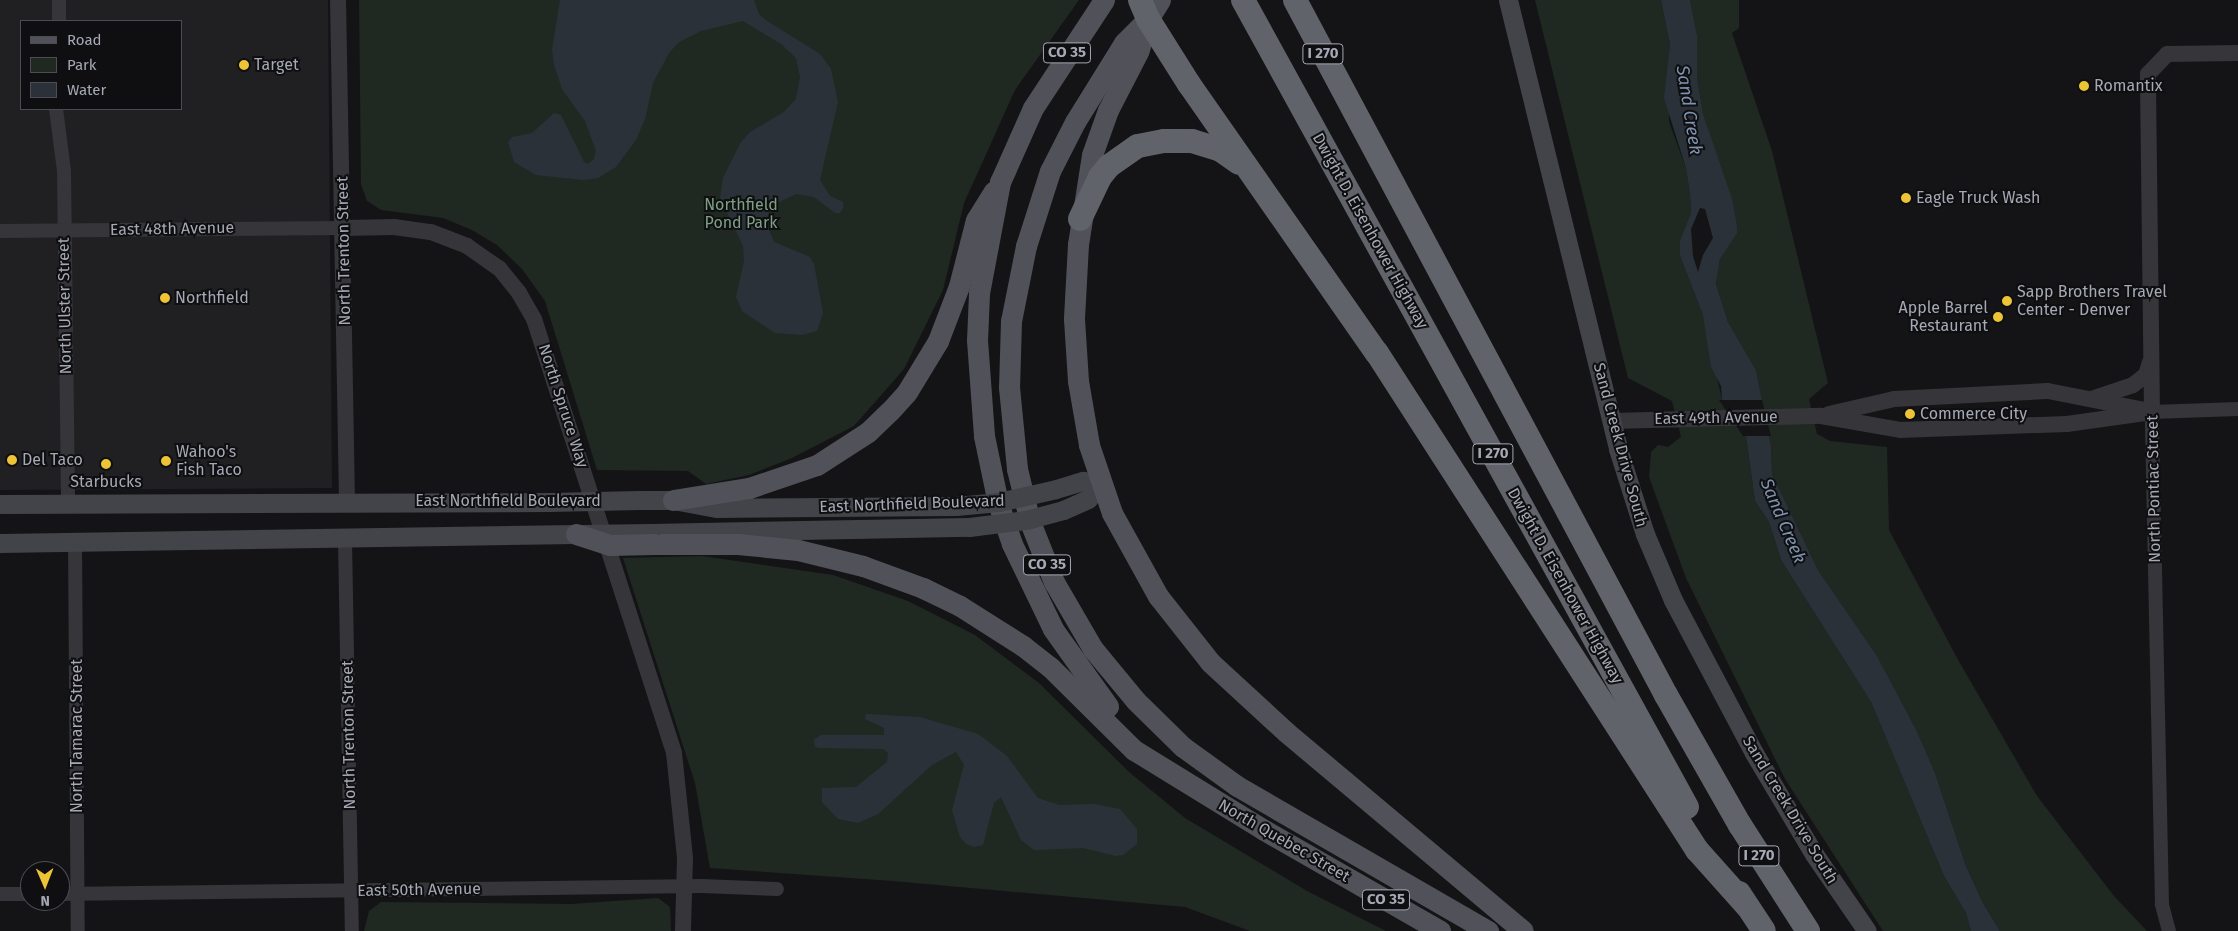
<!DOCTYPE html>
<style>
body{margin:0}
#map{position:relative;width:2238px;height:931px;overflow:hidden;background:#141416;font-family:"Fira Sans",sans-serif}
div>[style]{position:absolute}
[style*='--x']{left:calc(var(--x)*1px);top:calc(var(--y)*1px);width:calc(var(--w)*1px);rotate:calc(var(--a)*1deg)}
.built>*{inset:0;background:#202023}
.green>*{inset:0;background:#202822}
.water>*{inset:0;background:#2b3139}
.pier>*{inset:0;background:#141416}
.minor>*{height:14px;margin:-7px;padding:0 7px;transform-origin:7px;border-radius:7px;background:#35353a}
.tertiary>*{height:16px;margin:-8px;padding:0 8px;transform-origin:8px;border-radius:8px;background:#35353a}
.secondary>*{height:19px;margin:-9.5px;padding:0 9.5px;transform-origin:9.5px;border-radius:9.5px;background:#43444a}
.primary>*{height:21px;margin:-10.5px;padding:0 10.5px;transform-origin:10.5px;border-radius:10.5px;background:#515259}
.motorway>*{height:24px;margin:-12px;padding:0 12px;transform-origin:12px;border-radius:12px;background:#61636b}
.secondary-bridge>*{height:19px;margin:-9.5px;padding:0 9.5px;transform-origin:9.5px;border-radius:9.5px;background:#43444a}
.primary-bridge>*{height:21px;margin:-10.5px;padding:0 10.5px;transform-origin:10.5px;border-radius:10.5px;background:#515259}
.dots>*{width:14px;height:14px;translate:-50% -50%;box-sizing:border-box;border:2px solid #0f0f11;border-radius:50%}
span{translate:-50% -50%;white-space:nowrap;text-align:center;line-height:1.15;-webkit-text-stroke:4px #0f0f11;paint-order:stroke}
.shield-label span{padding:1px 4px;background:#0f0f11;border:1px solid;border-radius:4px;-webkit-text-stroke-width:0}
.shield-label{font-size:15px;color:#a6a9b5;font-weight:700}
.poi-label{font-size:16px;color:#a6a9b5}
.left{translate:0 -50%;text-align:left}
.right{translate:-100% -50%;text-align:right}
.park-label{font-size:16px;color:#7da084}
.street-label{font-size:16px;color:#a6a9b5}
.water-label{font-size:18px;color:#7e93b0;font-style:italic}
.legend{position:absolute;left:20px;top:20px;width:162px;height:90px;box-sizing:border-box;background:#0f0f11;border:1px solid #4b4d53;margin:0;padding:6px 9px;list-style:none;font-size:15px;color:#a6a9b5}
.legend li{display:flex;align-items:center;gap:10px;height:25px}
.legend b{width:25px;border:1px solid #4b4d53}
.north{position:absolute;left:20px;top:861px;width:50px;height:50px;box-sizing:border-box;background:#0f0f11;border:1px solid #4b4d53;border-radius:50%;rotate:179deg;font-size:14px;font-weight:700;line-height:20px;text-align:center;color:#a6a9b5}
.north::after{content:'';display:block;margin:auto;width:18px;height:22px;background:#ecc436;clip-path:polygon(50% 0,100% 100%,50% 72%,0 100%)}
</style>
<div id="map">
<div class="built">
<i style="clip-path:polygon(evenodd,0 0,328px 0,332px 488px,0 490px,0 0,21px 21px,181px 21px,181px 109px,21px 109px,21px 21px)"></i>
</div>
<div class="green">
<i style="clip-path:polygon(359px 0,1079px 0,1015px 90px,964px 203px,943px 290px,904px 369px,854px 426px,792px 458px,749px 475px,706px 484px,688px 471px,597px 470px,545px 301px,522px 269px,497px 245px,472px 230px,443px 218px,381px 210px,367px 201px,361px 184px)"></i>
<i style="clip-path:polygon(1535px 0,1661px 0,1670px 45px,1669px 122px,1686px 168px,1690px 195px,1691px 213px,1680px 240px,1680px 256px,1703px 315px,1722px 400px,1746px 436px,1755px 501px,1769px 522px,1781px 560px,1871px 702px,1944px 876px,1966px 913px,1971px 931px,1883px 931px,1785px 779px,1686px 578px,1649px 477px,1651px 452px,1658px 445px,1668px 447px,1681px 437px,1672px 401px,1628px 378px)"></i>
<i style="clip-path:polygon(1690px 0,1739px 0,1739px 28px,1732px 33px,1772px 151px,1828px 383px,1809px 399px,1817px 434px,1830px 441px,1887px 447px,1889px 530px,1957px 658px,2037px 796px,2114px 896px,2147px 931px,2000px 931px,1983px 903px,1966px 866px,1935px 773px,1877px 656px,1818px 570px,1772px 474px,1771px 446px,1756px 370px,1728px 322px,1716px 284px,1720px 259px,1736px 233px,1737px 226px,1703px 114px,1697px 77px,1697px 35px)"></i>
<i style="clip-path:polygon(702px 556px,833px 575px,908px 601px,975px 635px,1039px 683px,1129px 772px,1185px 818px,1307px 891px,1386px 931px,1250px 931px,1185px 907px,893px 881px,710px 868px,695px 783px,623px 558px)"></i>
<i style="clip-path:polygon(658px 898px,670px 907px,671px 931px,364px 931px,369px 911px,381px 902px,571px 904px)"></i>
</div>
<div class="water">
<i style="clip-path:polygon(560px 0,754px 0,759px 14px,767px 21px,820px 54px,831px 69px,838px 102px,820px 180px,830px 196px,843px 202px,843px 208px,840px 213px,835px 213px,814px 197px,796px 194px,771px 206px,766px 222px,774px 242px,810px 257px,814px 264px,823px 313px,817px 331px,802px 335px,775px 333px,742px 311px,736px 297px,744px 261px,743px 246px,720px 198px,723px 178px,741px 142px,750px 132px,784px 112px,796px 99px,800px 77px,796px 58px,781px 44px,743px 21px,701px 31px,679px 42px,669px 53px,653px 83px,645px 119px,636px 140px,616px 167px,598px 178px,583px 180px,536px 175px,514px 162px,508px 142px,512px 137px,532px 133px,554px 113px,561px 115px,584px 162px,588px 164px,594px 159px,596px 151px,585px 121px,562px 89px,554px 65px,552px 50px)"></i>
<i style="clip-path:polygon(evenodd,1661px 0,1690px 0,1697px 35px,1697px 77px,1703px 114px,1732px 199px,1737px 226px,1737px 233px,1720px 259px,1716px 284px,1728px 322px,1756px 370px,1771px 446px,1772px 474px,1818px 570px,1877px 656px,1916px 730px,1935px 773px,1966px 866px,1983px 903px,2000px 931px,1971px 931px,1966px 913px,1944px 876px,1871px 702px,1781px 560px,1769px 522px,1755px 501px,1746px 436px,1722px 400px,1721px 386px,1711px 367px,1703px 315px,1680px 256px,1680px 240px,1691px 213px,1690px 195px,1686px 168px,1664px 98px,1670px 45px,1661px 0,1700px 208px,1705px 209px,1713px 238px,1703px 255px,1698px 272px,1693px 256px,1691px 229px,1700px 208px)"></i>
<i style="clip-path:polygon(866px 714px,920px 717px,978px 734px,1007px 756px,1038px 798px,1059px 805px,1094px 804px,1120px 809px,1137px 829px,1137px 844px,1123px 855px,1116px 856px,1083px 848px,1034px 850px,1021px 840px,1001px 797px,994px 803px,983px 845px,974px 847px,966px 844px,960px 837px,952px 810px,964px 765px,956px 752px,932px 765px,878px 814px,858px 823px,838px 819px,822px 802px,822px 788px,856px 787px,887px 762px,888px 753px,883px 749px,820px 748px,815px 747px,814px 740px,821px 735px,884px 735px,884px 728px,865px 719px)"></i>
</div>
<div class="pier">
<i style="clip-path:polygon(1719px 400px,1762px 400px,1771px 436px,1743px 436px)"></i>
</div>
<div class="minor">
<i style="--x:59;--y:0;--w:21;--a:90"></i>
<i style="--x:56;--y:109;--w:63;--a:82.6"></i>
<i style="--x:64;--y:171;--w:333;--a:89.3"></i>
<i style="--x:0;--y:231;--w:344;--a:-0.5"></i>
<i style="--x:345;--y:539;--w:392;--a:89"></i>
<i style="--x:75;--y:542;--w:389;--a:89.6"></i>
<i style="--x:0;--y:894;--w:30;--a:0"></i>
<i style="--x:60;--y:894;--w:642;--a:-0.71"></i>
<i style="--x:702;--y:886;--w:75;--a:2.3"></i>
<i style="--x:2169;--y:931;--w:28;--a:-105"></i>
<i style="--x:2162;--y:904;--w:492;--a:-91.2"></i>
<i style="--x:2152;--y:412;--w:86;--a:-2"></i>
</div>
<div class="tertiary">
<i style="--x:338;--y:0;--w:502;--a:88.97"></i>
<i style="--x:344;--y:228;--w:50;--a:-1.1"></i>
<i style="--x:394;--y:227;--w:37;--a:8"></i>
<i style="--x:431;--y:232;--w:39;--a:21"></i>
<i style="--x:467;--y:246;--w:39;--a:35"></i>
<i style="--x:499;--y:268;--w:32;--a:51"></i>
<i style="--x:519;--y:293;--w:30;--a:60"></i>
<i style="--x:534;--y:319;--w:456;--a:72.1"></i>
<i style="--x:674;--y:753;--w:106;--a:84"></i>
<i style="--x:685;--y:858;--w:73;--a:91.6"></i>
<i style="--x:2094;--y:398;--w:41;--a:-18.4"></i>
<i style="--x:2133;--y:385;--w:16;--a:-38"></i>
<i style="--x:2146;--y:375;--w:14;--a:-73"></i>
<i style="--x:2152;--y:412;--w:338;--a:-90.7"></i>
<i style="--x:2148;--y:74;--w:28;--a:-46"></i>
<i style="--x:2167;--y:54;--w:71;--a:-0.8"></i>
<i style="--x:1829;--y:414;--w:67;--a:-13"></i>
<i style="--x:1894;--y:399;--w:154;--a:-3"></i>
<i style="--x:2048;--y:391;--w:99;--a:11.1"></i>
<i style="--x:1611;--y:421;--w:210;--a:-1.4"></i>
<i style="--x:1821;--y:416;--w:80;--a:10"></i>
<i style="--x:1900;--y:430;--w:167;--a:-2.1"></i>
<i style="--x:2067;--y:424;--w:86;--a:-8"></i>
</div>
<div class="secondary">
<i style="--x:1508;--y:0;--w:462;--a:76.2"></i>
<i style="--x:1618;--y:449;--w:89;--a:72.4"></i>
<i style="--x:1645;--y:534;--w:72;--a:67"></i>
<i style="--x:1673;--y:600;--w:173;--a:62.1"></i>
<i style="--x:1754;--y:753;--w:117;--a:59.3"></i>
<i style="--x:1814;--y:854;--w:93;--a:55.5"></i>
<i style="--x:1056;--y:489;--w:28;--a:-17"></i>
<i style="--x:1083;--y:481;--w:18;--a:9"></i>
<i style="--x:1101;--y:484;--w:20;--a:131"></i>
<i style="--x:1088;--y:499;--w:27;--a:156"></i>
<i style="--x:639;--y:500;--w:34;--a:0"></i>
<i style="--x:673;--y:500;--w:45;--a:10.3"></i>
<i style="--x:717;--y:508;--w:239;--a:-0.5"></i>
<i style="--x:0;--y:504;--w:549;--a:-0.21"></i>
<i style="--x:650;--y:533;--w:319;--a:-1.1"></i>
<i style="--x:0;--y:543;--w:576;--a:-0.9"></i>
</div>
<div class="primary">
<i style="--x:1104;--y:0;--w:129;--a:123.3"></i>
<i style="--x:1033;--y:108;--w:81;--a:114"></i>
<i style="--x:1000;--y:182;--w:113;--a:100.7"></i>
<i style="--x:979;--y:293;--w:47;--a:92.4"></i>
<i style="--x:977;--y:340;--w:96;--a:85.8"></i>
<i style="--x:984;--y:436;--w:68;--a:78.2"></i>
<i style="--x:998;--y:503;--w:43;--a:71.1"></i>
<i style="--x:1012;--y:544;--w:94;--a:64.2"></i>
<i style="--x:1053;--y:629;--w:95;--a:54.5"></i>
<i style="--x:1160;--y:0;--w:22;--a:122"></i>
<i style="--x:1148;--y:19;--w:34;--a:135"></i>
<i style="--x:1124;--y:43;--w:93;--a:121.8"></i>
<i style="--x:1075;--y:122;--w:55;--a:117"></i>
<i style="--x:1050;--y:171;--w:79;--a:107.7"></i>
<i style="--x:1026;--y:246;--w:76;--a:101.3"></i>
<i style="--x:1011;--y:321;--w:66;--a:91.7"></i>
<i style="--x:1009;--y:387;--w:82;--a:84.4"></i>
<i style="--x:1017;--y:469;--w:55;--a:76.2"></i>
<i style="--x:1030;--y:522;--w:65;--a:68.2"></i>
<i style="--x:1054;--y:582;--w:78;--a:59.8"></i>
<i style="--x:1093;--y:649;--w:67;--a:50.4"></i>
<i style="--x:1136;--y:701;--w:66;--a:44.4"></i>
<i style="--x:1183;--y:747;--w:67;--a:35.8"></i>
<i style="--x:1237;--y:786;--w:290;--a:30"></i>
<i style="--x:1147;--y:23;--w:30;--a:107"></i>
<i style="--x:1138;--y:52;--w:65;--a:117.3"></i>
<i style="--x:1108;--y:110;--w:48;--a:109.6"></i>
<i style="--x:1092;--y:155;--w:90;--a:98.9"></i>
<i style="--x:1078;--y:244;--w:75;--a:93.1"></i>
<i style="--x:1074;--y:319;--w:62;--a:86.3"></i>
<i style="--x:1078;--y:381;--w:65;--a:80.2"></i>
<i style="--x:1089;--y:445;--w:72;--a:71.3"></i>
<i style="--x:1112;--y:513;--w:95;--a:61"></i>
<i style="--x:1158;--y:596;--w:85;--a:51.7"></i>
<i style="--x:1211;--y:663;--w:102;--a:42.6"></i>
<i style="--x:1286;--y:732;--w:309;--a:40"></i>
<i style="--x:673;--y:500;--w:77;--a:-9"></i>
<i style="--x:749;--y:488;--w:72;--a:-18.7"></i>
<i style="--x:817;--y:465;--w:61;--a:-32.9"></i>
<i style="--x:868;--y:432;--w:30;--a:-44"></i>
<i style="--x:890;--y:411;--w:25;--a:-48"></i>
<i style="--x:907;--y:392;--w:60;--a:-58.7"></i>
<i style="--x:938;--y:341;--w:59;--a:-69.1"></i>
<i style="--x:959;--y:286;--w:68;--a:-75.6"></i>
<i style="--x:976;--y:220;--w:34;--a:-58"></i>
<i style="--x:654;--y:544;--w:84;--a:0"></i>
<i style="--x:738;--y:544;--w:60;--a:5.7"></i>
<i style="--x:798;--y:550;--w:67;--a:13.8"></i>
<i style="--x:863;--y:566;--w:64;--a:20.1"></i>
<i style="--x:923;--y:588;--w:41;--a:25.9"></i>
<i style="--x:960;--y:606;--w:75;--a:32.4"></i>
<i style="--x:1023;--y:646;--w:34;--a:38"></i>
<i style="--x:1050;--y:667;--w:118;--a:44.7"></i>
<i style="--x:1134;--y:750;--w:153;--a:31.6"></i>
<i style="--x:1264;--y:830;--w:203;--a:29.8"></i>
</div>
<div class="motorway">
<i style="--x:1140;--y:0;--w:21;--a:67"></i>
<i style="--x:1148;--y:19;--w:77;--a:57.8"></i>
<i style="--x:1189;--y:84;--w:328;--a:55.1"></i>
<i style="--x:1377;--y:353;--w:591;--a:57.22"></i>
<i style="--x:1697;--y:850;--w:75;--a:48.2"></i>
<i style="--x:1243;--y:0;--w:921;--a:61.18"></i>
<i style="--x:1295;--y:0;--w:788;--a:61.91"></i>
<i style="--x:1666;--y:695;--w:150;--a:60.4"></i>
<i style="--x:1740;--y:825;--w:126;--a:57.3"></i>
<i style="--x:1080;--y:219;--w:47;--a:-64.5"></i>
<i style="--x:1100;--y:177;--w:14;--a:-51"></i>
<i style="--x:1109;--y:166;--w:35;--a:-35"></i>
<i style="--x:1138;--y:146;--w:26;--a:-11"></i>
<i style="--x:1164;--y:141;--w:28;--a:0"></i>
<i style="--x:1192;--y:141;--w:28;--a:17"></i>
<i style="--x:1219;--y:149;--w:24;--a:35"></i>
<i style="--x:1739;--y:893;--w:45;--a:56.7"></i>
</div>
<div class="secondary-bridge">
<i style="--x:549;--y:502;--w:90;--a:-1.3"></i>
<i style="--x:956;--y:506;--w:43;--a:-5.3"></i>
<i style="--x:999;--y:502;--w:58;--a:-12.8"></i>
<i style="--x:969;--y:527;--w:57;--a:-7"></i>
<i style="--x:1026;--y:520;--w:38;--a:-15"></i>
<i style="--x:582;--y:534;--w:68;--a:-0.8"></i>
</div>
<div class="primary-bridge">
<i style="--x:576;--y:534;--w:35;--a:18"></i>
<i style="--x:609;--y:545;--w:45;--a:-1.3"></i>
</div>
<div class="dots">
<i style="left:244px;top:65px;background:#ecc436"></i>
<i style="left:2084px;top:86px;background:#ecc436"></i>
<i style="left:1906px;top:198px;background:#ecc436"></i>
<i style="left:165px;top:298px;background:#ecc436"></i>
<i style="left:2007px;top:301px;background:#ecc436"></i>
<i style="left:1998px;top:317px;background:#ecc436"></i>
<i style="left:1910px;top:414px;background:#ecc436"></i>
<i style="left:12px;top:460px;background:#ecc436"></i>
<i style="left:166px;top:461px;background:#ecc436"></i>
<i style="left:106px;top:464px;background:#ecc436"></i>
</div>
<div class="shield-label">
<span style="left:1067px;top:53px">CO 35</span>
<span style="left:1323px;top:54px">I 270</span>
<span style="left:1493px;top:454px">I 270</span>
<span style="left:1047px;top:565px">CO 35</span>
<span style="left:1759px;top:856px">I 270</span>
<span style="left:1386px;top:900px">CO 35</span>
</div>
<div class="poi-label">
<span class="left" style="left:254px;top:65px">Target</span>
<span class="left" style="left:2094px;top:86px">Romantix</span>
<span class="left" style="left:1916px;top:198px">Eagle Truck Wash</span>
<span class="left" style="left:2017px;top:301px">Sapp Brothers Travel<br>Center - Denver</span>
<span class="left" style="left:175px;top:298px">Northfield</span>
<span class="right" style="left:1988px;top:317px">Apple Barrel<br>Restaurant</span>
<span class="left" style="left:1920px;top:414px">Commerce City</span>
<span class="left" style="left:176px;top:461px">Wahoo's<br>Fish Taco</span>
<span class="left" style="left:22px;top:460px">Del Taco</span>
<span style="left:106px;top:482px">Starbucks</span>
</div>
<div class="park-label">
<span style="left:741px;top:214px">Northfield<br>Pond Park</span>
</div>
<div class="street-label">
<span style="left:172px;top:229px;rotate:-1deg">East 48th Avenue</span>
<span style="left:1370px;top:231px;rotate:61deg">Dwight D. Eisenhower Highway</span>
<span style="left:344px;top:251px;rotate:-91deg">North Trenton Street</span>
<span style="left:65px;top:306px;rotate:-91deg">North Ulster Street</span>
<span style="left:563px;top:406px;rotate:72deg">North Spruce Way</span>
<span style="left:1716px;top:418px;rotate:-1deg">East 49th Avenue</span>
<span style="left:1620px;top:445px;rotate:75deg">Sand Creek Drive South</span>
<span style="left:2154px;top:489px;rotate:-91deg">North Pontiac Street</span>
<span style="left:508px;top:501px">East Northfield Boulevard</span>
<span style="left:912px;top:504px;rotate:-2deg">East Northfield Boulevard</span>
<span style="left:1565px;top:586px;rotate:61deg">Dwight D. Eisenhower Highway</span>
<span style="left:349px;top:735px;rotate:-91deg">North Trenton Street</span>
<span style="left:77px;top:736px;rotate:-90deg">North Tamarac Street</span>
<span style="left:1790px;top:810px;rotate:59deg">Sand Creek Drive South</span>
<span style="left:1284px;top:841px;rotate:30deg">North Quebec Street</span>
<span style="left:419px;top:890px;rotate:-1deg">East 50th Avenue</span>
</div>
<div class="water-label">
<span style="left:1689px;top:110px;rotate:81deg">Sand Creek</span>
<span style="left:1783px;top:521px;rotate:67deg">Sand Creek</span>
</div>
<ul class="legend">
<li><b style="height:6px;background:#515259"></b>Road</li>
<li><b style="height:14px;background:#202822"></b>Park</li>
<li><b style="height:14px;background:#2b3139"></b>Water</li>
</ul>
<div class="north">N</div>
</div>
